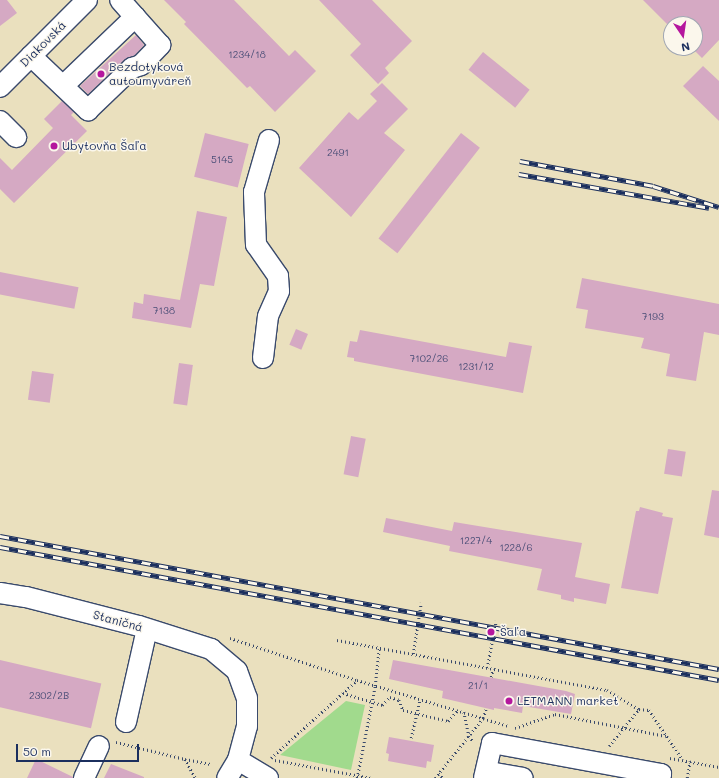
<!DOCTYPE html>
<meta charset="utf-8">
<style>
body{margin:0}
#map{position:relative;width:719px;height:778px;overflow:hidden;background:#eae0be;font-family:Mali,sans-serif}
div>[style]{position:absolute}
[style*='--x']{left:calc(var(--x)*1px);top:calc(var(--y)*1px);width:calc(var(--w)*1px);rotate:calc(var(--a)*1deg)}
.green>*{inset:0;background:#a1da8d}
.building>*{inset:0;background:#d5a9c3;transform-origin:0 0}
.path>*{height:2.5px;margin-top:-1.25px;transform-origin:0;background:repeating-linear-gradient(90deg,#3a4a6c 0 1px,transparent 0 4px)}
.roads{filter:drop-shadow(1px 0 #3a4a6c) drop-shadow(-1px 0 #3a4a6c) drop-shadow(0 1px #3a4a6c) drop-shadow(0 -1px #3a4a6c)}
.minor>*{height:20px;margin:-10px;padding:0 10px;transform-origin:10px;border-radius:10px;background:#fff}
.rail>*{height:4.5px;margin-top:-2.25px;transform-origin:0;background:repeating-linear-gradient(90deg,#fbf7ec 0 9px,#1b2f5e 0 18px);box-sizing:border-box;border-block:1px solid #1b2f5e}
.dots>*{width:11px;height:11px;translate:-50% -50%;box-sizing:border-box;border:2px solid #fbf7ec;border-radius:50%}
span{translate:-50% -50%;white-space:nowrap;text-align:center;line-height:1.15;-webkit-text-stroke:3px #fbf7ec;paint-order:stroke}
.number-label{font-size:10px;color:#4a4e77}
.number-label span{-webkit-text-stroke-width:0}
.street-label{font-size:12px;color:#1b2f5e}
.poi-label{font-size:12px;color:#1b2f5e}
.left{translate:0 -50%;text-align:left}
.north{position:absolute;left:663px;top:16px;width:40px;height:40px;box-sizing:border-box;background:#fbf7ec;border:1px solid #a1a7b3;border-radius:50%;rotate:167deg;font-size:11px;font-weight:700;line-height:16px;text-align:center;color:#1b2f5e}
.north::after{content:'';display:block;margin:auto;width:14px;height:18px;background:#b5179e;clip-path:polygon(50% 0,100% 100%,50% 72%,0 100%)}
.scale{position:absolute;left:16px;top:744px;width:123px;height:18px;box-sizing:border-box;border:2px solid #1b2f5e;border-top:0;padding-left:5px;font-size:12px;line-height:14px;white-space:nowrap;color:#1b2f5e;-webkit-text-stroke:3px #fbf7ec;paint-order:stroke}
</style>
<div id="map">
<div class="green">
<i style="clip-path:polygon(346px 701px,365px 705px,351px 770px,280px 755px)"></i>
</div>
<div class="building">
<i style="clip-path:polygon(0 0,7px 0,17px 13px,0 26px)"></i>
<i style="clip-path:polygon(164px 0,234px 0,289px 56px,295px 50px,316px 71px,275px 112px,250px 86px,247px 88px,184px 24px,186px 22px)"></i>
<i style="clip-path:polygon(319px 0,372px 0,412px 41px,385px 68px,389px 73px,378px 84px,350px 55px,361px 44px)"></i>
<i style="clip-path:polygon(643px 0,719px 0,719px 40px,702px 58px,692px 48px,695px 48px,695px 24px,671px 24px,671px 28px)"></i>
<i style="clip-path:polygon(136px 35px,144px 45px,135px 55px,124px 60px,88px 94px,80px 86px)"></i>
<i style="left:483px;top:52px;width:60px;height:23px;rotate:39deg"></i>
<i style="clip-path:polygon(703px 66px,719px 81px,719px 121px,683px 86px)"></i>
<i style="clip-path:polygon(382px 83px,408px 109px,384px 133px,405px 150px,351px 217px,299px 168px,349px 112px,358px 120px,377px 101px,370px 94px)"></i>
<i style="clip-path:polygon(62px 101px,74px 112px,71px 115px,87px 131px,14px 203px,0 189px,0 158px,12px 170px,53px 128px,44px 119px)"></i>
<i style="left:205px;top:133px;width:45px;height:45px;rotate:14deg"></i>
<i style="left:461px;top:133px;width:24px;height:134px;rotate:38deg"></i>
<i style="clip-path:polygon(197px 211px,227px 217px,214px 286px,200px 284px,191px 328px,132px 318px,134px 302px,143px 304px,144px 294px,180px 300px)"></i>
<i style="left:0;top:272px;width:80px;height:22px;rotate:11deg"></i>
<i style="clip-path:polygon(582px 278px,719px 304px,719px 335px,704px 332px,696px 381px,666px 376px,670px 354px,641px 348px,644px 338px,585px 328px,588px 310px,576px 308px)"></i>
<i style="left:296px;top:329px;width:13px;height:17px;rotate:23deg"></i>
<i style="clip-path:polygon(360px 330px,506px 357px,509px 342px,532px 346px,523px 393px,354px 361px,354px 358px,347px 357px,350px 341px,357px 342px)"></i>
<i style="left:179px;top:363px;width:14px;height:41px;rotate:8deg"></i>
<i style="left:32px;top:371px;width:22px;height:29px;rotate:8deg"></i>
<i style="left:351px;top:436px;width:15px;height:39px;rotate:11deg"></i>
<i style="left:668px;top:449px;width:18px;height:25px;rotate:9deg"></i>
<i style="clip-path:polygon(712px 490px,719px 491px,719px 538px,704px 535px)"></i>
<i style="clip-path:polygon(640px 507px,663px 513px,662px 516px,673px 518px,658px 594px,621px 588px,636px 511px,639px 511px)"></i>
<i style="clip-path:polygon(386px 518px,452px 531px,454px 522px,582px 543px,575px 577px,610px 584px,606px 604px,574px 598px,574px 602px,561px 599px,561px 595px,537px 590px,542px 569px,449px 551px,450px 546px,383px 532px)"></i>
<i style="left:0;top:660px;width:104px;height:46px;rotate:13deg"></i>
<i style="clip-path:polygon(393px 660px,566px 691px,575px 694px,571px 714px,523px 706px,522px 713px,494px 708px,494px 710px,442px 698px,443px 691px,389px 679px)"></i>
<i style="clip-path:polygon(389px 737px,434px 745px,431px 762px,427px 761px,426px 768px,388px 761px,389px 754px,386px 753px)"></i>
<i style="clip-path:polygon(36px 759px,73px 777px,73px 778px,27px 778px)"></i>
<i style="clip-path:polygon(111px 764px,144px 777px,144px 778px,104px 778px)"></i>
</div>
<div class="path">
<i style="--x:230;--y:638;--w:134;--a:18.3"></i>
<i style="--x:337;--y:640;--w:275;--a:10.5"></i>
<i style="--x:607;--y:690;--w:37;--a:31"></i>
<i style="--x:639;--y:709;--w:10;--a:6"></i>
<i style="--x:649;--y:710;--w:60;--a:55.8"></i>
<i style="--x:413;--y:654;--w:52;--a:-81.1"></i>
<i style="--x:487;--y:668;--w:48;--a:-79.2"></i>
<i style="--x:491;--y:677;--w:8;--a:-76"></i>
<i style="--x:343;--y:693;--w:41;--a:17.1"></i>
<i style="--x:382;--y:705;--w:11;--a:-45"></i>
<i style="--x:390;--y:697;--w:9;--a:18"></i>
<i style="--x:399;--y:700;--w:11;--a:68"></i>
<i style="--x:403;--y:710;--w:46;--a:13.7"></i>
<i style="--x:448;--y:721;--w:15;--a:-48"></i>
<i style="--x:464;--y:712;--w:25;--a:78"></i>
<i style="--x:469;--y:736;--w:6;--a:51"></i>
<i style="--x:515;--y:728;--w:42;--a:-19.3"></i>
<i style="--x:555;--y:714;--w:113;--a:11.2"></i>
<i style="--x:411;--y:738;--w:40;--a:-77"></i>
<i style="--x:116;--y:742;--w:71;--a:13.8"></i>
<i style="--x:185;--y:759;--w:21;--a:61"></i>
<i style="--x:609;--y:746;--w:48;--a:-51"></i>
<i style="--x:271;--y:758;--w:116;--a:-42.2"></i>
<i style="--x:357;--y:680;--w:158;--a:16.9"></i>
<i style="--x:670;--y:758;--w:50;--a:10.4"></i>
<i style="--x:185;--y:759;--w:26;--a:11"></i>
<i style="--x:275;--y:760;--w:98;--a:10.6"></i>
<i style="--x:439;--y:773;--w:6;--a:51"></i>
<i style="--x:357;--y:778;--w:94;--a:-78.9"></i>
<i style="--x:375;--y:686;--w:38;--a:-84"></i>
<i style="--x:435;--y:778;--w:77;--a:-51.3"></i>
<i style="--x:483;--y:718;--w:9;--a:-72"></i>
<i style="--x:687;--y:778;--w:17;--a:-80"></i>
</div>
<div class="roads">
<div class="minor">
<i style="--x:31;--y:56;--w:79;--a:43.5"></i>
<i style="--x:88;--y:110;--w:61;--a:-43.7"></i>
<i style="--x:132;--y:68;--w:9;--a:-18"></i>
<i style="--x:141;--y:65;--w:28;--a:-46"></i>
<i style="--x:160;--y:45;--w:60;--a:-131.6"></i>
<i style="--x:63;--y:86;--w:100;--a:-43.8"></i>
<i style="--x:0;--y:87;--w:123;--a:-45"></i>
<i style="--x:0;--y:121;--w:23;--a:45"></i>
<i style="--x:263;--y:358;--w:42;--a:-83.2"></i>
<i style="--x:268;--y:316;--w:27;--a:-66"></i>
<i style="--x:279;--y:291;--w:15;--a:-94"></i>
<i style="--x:278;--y:276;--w:38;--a:-125"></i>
<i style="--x:256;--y:245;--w:53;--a:-92.2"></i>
<i style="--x:254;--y:192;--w:54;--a:-73.9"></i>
<i style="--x:0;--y:593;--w:26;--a:9"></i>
<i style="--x:26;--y:597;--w:117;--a:14.4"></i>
<i style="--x:139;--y:626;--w:76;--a:17.7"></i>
<i style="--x:211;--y:649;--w:34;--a:40"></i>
<i style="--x:237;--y:671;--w:29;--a:70"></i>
<i style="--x:247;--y:698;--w:28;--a:90"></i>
<i style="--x:247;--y:726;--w:35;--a:105"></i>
<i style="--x:238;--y:760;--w:21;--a:121"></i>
<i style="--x:126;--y:722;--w:95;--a:-77.3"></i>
<i style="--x:238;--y:760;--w:35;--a:31"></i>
<i style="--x:84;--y:778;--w:35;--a:-65"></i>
<i style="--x:484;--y:778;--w:36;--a:-77"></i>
<i style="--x:492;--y:743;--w:172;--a:10.4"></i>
<i style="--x:661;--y:774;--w:4;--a:104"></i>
<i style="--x:494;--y:778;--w:5;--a:-79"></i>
<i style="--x:495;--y:773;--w:28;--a:10"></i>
</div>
</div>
<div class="rail">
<i style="--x:520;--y:161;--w:135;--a:10.6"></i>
<i style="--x:653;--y:186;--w:69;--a:17.7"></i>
<i style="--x:519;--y:174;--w:193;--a:10.1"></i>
<i style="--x:0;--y:536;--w:731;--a:10.48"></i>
<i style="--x:0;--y:547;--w:731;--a:10.48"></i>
</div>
<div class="dots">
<i style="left:101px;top:74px;background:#b5179e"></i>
<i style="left:54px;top:146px;background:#b5179e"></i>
<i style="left:491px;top:632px;background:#b5179e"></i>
<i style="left:509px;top:701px;background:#b5179e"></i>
</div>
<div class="number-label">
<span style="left:247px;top:55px">1234/18</span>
<span style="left:338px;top:153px">2491</span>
<span style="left:222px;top:160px">5145</span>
<span style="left:164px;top:311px">7138</span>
<span style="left:653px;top:317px">7193</span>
<span style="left:429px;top:359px">7102/26</span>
<span style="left:476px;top:367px">1231/12</span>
<span style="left:476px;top:541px">1227/4</span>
<span style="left:516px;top:548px">1228/6</span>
<span style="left:478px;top:686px">21/1</span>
<span style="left:49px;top:696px">2302/2B</span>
</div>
<div class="street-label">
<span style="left:43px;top:44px;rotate:-45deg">Diakovská</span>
<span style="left:118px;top:621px;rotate:15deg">Staničná</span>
</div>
<div class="poi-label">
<span class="left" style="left:109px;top:74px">Bezdotyková<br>autoumyváreň</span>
<span class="left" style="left:62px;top:146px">Ubytovňa Šaľa</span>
<span class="left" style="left:500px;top:632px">Šaľa</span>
<span class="left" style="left:517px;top:701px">LETMANN market</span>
</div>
<div class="north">N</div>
<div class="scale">50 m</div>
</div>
